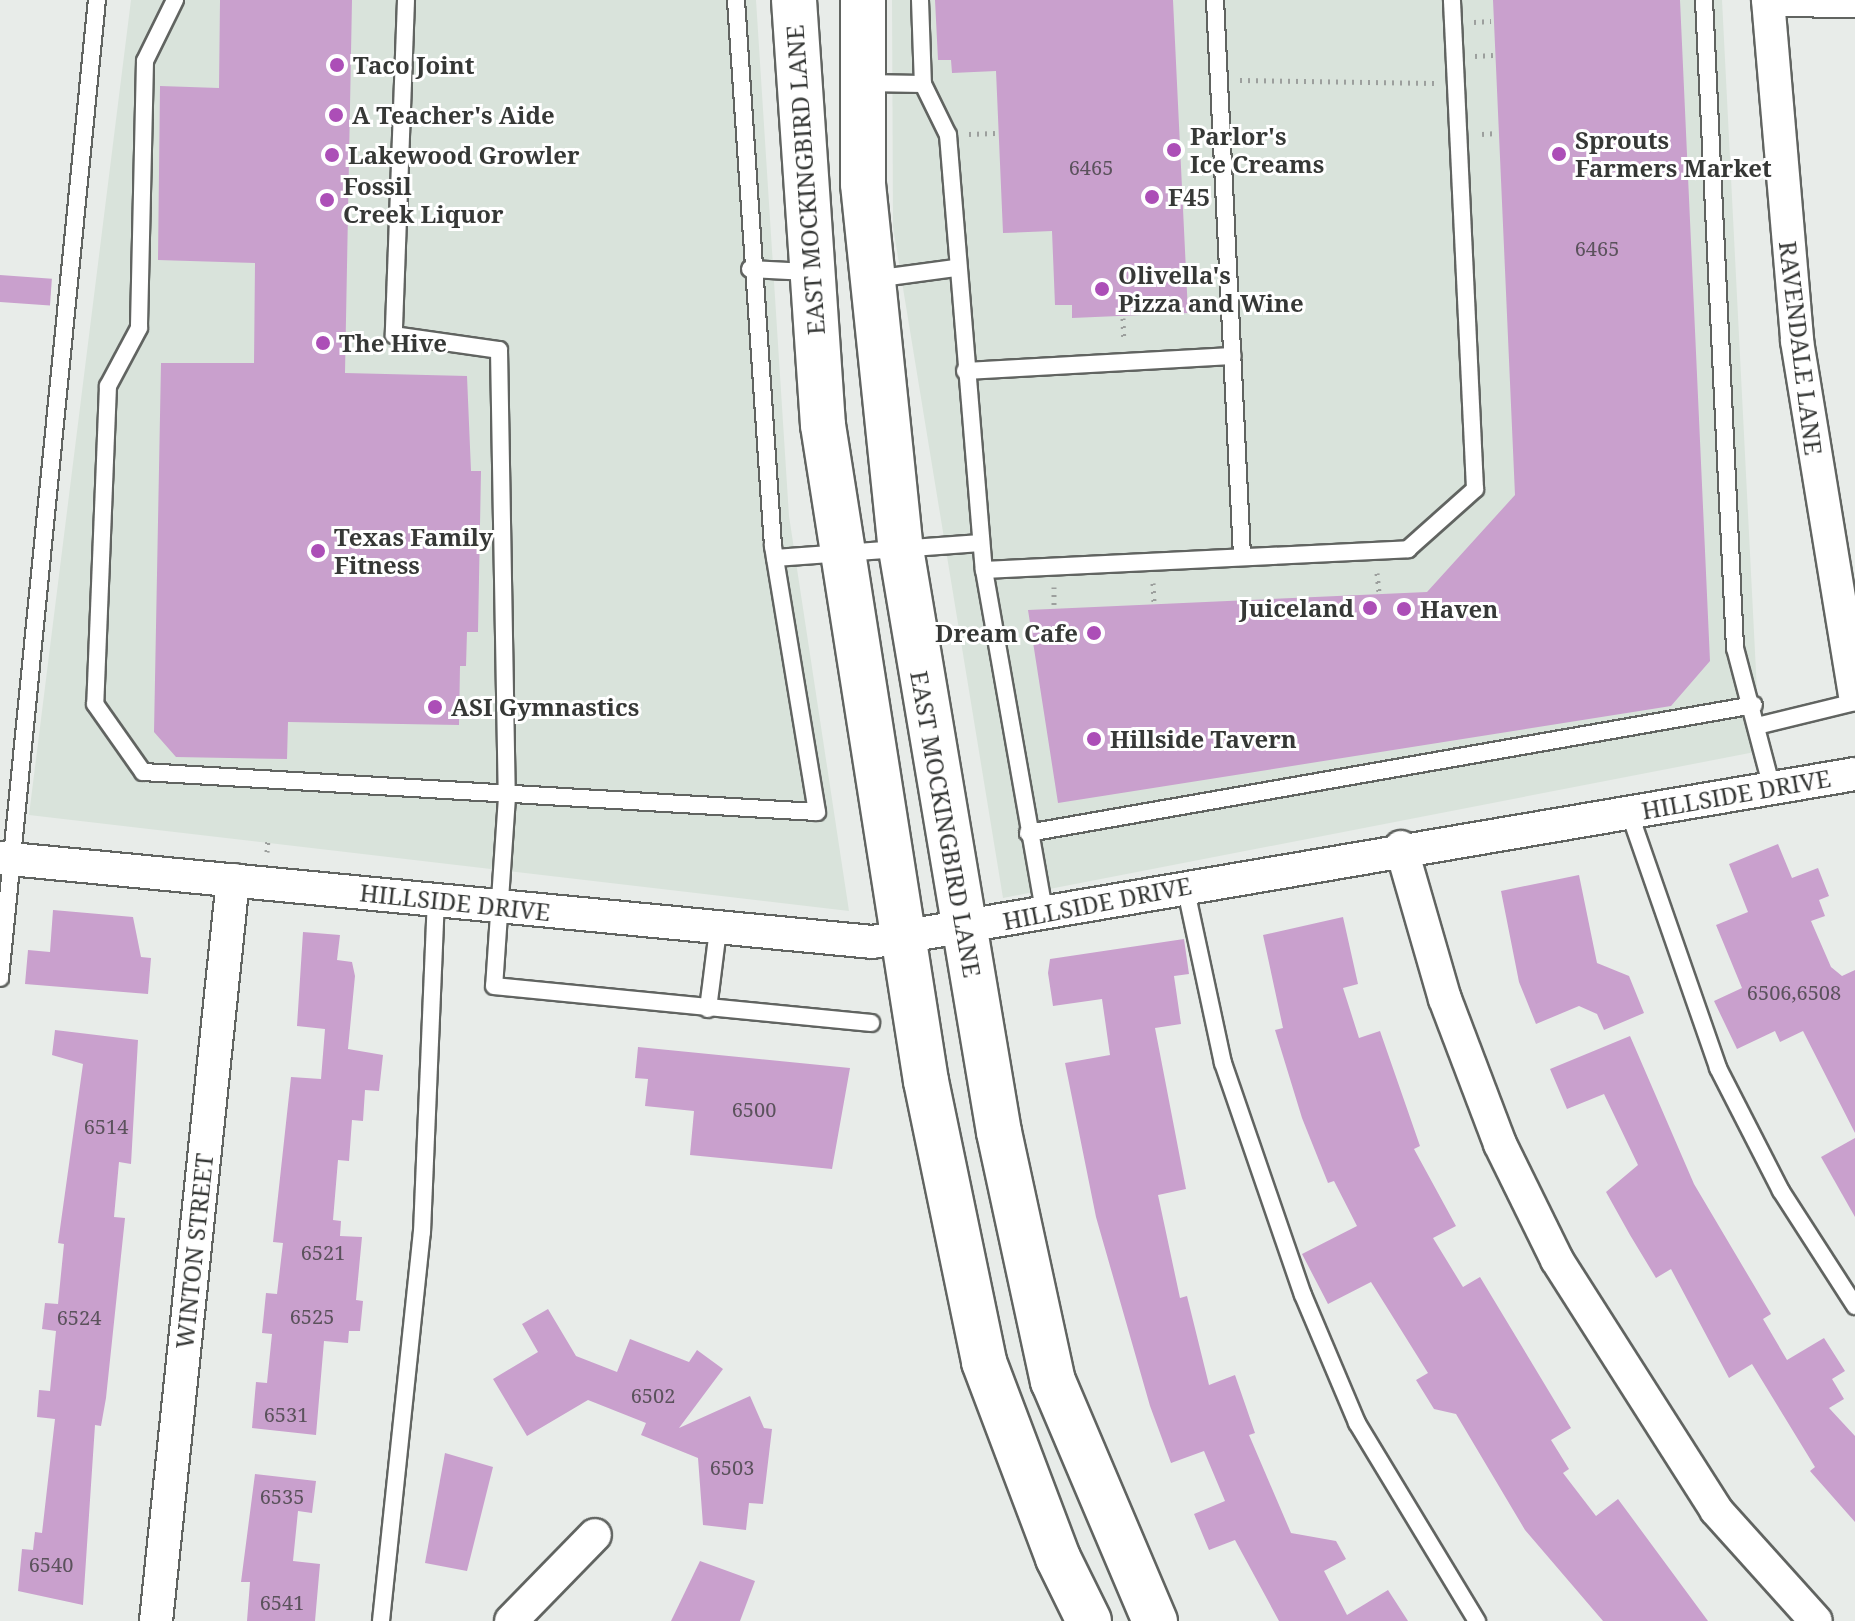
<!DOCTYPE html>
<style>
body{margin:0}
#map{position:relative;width:1855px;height:1621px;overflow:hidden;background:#e8ece9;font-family:"Noto Serif",serif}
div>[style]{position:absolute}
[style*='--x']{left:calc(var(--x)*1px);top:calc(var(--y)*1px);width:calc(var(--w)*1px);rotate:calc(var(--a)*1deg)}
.built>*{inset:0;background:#d9e3db}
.building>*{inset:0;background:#c9a0cd;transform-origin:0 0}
.path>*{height:5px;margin-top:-2.5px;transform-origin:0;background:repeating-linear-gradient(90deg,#9c9f9d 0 2px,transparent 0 8px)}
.roads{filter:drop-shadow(2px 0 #616461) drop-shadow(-2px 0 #616461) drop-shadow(0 2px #616461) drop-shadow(0 -2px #616461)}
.service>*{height:16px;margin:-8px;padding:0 8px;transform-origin:8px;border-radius:8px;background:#fff}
.minor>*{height:32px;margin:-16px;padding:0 16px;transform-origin:16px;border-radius:16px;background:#fff}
.secondary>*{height:44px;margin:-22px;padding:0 22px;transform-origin:22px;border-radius:22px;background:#fff}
.dots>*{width:22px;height:22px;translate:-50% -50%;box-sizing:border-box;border:4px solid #fff;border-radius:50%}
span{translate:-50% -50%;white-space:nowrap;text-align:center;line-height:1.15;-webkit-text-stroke:6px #fff;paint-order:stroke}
.number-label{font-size:20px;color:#5b525c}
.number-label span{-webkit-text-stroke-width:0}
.poi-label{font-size:24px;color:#363836;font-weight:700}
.left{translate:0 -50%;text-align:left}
.right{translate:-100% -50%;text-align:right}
.street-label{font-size:24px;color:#363836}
</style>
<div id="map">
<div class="built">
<i style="clip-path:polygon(131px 0,756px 0,789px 516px,849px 911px,29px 815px)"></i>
<i style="clip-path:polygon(892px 0,1722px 0,1760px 751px,1003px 898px,893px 227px)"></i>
</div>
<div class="building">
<i style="clip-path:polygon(220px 0,352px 0,345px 373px,467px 376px,471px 471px,481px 471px,478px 632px,467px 632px,466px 666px,460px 666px,459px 725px,288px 722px,287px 759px,176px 757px,154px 732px,161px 363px,254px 363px,255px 263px,158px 260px,160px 86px,219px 88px)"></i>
<i style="clip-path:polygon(935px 0,1173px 0,1188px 313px,1072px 318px,1072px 305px,1055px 305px,1052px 231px,1003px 233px,996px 71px,952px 73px,951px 60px,938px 60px)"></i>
<i style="clip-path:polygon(1493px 0,1680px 0,1710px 661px,1671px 706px,1058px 803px,1028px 610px,1427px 592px,1515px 495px)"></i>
<i style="left:0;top:275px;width:52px;height:27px;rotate:4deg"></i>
<i style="clip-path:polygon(1778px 844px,1792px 878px,1818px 868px,1829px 896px,1819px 900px,1825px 916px,1811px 921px,1831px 967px,1842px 976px,1855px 970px,1855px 1133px,1803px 1031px,1780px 1042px,1775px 1031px,1737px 1049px,1714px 1001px,1742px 988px,1716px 925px,1748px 912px,1729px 864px)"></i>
<i style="clip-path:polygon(1579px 875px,1597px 963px,1629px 976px,1644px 1013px,1604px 1030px,1597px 1014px,1579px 1006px,1536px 1024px,1519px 982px,1501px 891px)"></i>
<i style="clip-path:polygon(53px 910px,133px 917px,141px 957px,151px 958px,148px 994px,25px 984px,28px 950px,50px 952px)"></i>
<i style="clip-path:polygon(1343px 917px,1358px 984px,1343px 988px,1359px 1038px,1380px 1031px,1420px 1146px,1414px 1149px,1456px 1226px,1433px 1238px,1463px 1287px,1480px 1277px,1571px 1428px,1551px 1440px,1569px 1469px,1563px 1473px,1596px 1516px,1618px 1499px,1708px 1621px,1603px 1621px,1525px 1530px,1456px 1414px,1434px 1409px,1416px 1380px,1428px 1373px,1371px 1282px,1328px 1304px,1302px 1254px,1357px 1226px,1334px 1181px,1328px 1183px,1302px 1118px,1275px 1030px,1283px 1028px,1263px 935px)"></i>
<i style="clip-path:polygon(303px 932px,340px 935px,337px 960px,352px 962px,355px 976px,348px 1049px,383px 1055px,379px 1091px,365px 1090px,363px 1121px,352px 1120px,349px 1161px,338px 1160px,333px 1220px,341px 1221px,340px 1236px,362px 1237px,356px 1300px,363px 1301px,360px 1331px,349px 1331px,348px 1343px,324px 1341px,316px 1435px,252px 1428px,256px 1382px,267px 1383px,272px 1334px,262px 1333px,266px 1293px,277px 1294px,283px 1243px,273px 1242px,291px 1077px,321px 1079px,325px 1029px,297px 1026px)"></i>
<i style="clip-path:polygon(1184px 939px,1189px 974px,1174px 976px,1181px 1024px,1155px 1028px,1186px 1189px,1158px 1195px,1180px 1298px,1187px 1296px,1209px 1385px,1235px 1375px,1255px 1433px,1249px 1435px,1291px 1533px,1336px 1541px,1346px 1559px,1324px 1571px,1347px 1615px,1388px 1590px,1408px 1621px,1279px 1621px,1235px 1540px,1209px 1550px,1194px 1514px,1225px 1501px,1204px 1451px,1171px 1463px,1150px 1406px,1096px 1217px,1065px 1063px,1110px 1055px,1102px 999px,1053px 1006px,1048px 973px,1050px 959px)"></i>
<i style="clip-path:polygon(55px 1030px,138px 1040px,131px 1164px,119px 1162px,114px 1217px,125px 1218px,106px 1398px,101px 1426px,95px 1425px,83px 1605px,18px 1591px,22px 1549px,33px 1550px,35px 1532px,42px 1533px,55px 1419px,37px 1417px,39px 1390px,50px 1391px,56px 1331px,42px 1329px,45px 1303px,58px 1304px,64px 1244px,58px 1243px,83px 1064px,52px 1055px)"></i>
<i style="clip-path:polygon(1630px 1036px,1694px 1184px,1771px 1314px,1763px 1319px,1787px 1360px,1824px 1338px,1845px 1371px,1832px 1379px,1844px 1399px,1829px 1408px,1855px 1436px,1855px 1522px,1810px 1471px,1815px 1467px,1752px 1364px,1729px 1378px,1671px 1269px,1656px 1278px,1630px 1235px,1606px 1192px,1638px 1165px,1604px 1094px,1567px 1109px,1550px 1069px)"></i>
<i style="clip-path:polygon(638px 1047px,850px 1068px,832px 1169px,690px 1155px,694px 1111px,645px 1106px,648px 1079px,635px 1078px)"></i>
<i style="clip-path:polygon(1855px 1138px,1855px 1217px,1821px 1157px)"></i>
<i style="clip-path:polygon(548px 1309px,576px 1356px,617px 1372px,630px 1339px,689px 1362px,697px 1350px,723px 1369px,679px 1428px,750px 1396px,764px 1428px,772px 1429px,763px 1504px,749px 1503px,746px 1530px,703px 1525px,698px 1458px,641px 1435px,646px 1423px,588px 1400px,527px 1436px,493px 1379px,538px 1352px,522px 1324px)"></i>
<i style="clip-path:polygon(445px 1453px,493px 1467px,467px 1571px,425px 1563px)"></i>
<i style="clip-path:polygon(255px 1474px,316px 1481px,312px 1513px,298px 1511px,293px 1561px,320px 1564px,315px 1621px,247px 1621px,250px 1582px,241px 1582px)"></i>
<i style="clip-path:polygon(700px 1561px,755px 1581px,740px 1621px,671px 1621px)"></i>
</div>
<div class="path">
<i style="--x:1474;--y:22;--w:17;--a:-3"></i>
<i style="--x:1475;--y:56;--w:18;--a:-3"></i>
<i style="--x:1240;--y:80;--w:194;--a:0.9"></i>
<i style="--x:969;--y:134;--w:26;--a:-2"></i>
<i style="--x:1482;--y:134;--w:15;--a:-4"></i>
<i style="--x:1123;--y:318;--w:23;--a:88"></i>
<i style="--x:1377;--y:573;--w:19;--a:84"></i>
<i style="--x:1153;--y:583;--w:19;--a:87"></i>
<i style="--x:1054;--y:587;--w:19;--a:90"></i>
<i style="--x:267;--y:852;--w:13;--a:-86"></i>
</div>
<div class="roads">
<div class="service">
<i style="--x:175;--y:0;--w:68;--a:116.2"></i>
<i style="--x:145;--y:61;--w:267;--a:91.3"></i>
<i style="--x:139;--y:328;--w:66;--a:118.1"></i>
<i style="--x:108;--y:386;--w:318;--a:92.3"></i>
<i style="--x:95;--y:704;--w:83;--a:54.8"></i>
<i style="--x:143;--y:772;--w:675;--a:3.4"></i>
<i style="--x:817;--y:812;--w:270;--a:-99.4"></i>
<i style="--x:773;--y:546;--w:547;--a:-93.88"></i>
<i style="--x:406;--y:0;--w:335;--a:92.1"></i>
<i style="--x:394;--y:335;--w:106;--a:8.1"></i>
<i style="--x:499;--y:350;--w:447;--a:89"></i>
<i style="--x:507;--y:797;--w:189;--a:93.9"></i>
<i style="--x:494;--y:986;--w:379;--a:5.6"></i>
<i style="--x:920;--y:0;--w:84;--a:88"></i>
<i style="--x:923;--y:84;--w:57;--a:63.9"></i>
<i style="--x:948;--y:135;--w:436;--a:85.3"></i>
<i style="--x:984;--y:570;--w:347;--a:80"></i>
<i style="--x:1215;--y:0;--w:558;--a:87.22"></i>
<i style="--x:1704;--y:0;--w:649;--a:87.26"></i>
<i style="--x:1735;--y:648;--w:145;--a:75.2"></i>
<i style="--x:865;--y:83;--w:58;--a:1"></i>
<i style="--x:750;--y:269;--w:58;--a:3"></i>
<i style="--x:874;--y:279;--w:82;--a:-7.7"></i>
<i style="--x:965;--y:371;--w:268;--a:-3.2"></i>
<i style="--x:775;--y:558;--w:206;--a:-4.2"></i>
<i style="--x:984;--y:570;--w:425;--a:-2.8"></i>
<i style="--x:1408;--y:549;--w:90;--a:-41.8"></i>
<i style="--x:1475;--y:489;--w:490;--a:-92.7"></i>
<i style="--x:1761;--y:725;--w:97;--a:-13.7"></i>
<i style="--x:1629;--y:812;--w:271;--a:70.8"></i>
<i style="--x:1718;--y:1068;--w:138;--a:62.9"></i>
<i style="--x:1781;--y:1191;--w:137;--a:57.2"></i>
<i style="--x:1028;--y:833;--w:737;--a:-10"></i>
<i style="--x:1185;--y:886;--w:181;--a:77.9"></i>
<i style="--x:1223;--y:1063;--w:245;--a:71"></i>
<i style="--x:1303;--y:1295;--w:139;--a:67.1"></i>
<i style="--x:1357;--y:1423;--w:232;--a:58.8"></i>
<i style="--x:0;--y:978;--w:983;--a:-84.34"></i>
<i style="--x:708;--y:1009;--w:80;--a:-82.8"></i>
<i style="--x:381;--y:1621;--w:391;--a:-84"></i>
<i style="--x:422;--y:1232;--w:332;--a:-87.6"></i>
</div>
<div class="minor">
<i style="--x:1855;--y:1;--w:87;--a:-179.3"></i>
<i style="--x:1768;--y:0;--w:342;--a:85.1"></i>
<i style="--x:1797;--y:341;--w:358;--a:80.7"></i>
<i style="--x:1401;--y:847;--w:158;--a:73.9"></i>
<i style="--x:1445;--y:999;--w:155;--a:69.2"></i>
<i style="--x:1500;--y:1144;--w:129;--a:63.8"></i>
<i style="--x:1557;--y:1260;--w:296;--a:57.5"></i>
<i style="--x:1716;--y:1510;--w:149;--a:48"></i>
<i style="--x:0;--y:858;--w:876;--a:5.5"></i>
<i style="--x:872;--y:942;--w:997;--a:-9.7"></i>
<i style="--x:156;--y:1621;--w:745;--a:-84.07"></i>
<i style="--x:511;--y:1621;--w:120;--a:-45.7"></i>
</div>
<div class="secondary">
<i style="--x:794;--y:0;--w:426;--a:86.1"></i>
<i style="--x:823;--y:425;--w:664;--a:81.08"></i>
<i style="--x:926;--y:1081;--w:287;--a:78.3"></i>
<i style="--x:984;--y:1362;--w:210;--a:69.3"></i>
<i style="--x:1058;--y:1558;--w:70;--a:63.8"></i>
<i style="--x:863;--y:0;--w:184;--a:90"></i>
<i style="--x:863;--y:184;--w:367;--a:84.1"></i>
<i style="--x:901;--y:549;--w:591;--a:80.46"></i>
<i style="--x:999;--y:1132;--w:255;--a:77.8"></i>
<i style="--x:1053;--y:1381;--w:261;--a:67"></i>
</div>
</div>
<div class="dots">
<i style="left:337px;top:65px;background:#ac4eb7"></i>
<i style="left:336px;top:115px;background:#ac4eb7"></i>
<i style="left:1174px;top:150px;background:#ac4eb7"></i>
<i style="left:1559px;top:154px;background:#ac4eb7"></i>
<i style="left:332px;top:155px;background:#ac4eb7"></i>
<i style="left:1152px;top:197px;background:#ac4eb7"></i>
<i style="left:327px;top:200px;background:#ac4eb7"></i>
<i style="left:1102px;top:289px;background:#ac4eb7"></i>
<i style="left:323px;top:343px;background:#ac4eb7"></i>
<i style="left:318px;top:551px;background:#ac4eb7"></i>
<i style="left:1370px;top:608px;background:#ac4eb7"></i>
<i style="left:1404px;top:609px;background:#ac4eb7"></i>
<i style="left:1094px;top:633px;background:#ac4eb7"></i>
<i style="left:435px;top:707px;background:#ac4eb7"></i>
<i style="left:1094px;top:739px;background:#ac4eb7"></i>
</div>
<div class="number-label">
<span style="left:1091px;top:167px">6465</span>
<span style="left:1597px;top:248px">6465</span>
<span style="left:1794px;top:992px">6506,6508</span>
<span style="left:754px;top:1109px">6500</span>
<span style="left:106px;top:1126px">6514</span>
<span style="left:323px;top:1252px">6521</span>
<span style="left:312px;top:1316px">6525</span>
<span style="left:79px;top:1317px">6524</span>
<span style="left:653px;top:1395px">6502</span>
<span style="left:286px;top:1414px">6531</span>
<span style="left:732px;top:1467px">6503</span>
<span style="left:282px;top:1496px">6535</span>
<span style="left:51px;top:1564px">6540</span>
<span style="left:282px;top:1602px">6541</span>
</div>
<div class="poi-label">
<span class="left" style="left:353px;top:65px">Taco Joint</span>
<span class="left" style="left:352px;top:115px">A Teacher's Aide</span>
<span class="left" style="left:1190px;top:150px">Parlor's<br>Ice Creams</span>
<span class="left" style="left:1575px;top:154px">Sprouts<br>Farmers Market</span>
<span class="left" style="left:348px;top:155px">Lakewood Growler</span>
<span class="left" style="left:343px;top:200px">Fossil<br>Creek Liquor</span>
<span class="left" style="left:1168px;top:197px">F45</span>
<span class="left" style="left:1118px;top:289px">Olivella's<br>Pizza and Wine</span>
<span class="left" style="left:339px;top:343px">The Hive</span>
<span class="left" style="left:334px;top:551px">Texas Family<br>Fitness</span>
<span class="right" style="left:1354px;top:608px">Juiceland</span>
<span class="left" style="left:1420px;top:609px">Haven</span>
<span class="right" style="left:1078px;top:633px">Dream Cafe</span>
<span class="left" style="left:451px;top:707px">ASI Gymnastics</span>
<span class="left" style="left:1110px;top:739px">Hillside Tavern</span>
</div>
<div class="street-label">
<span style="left:805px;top:180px;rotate:-94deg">EAST MOCKINGBIRD LANE</span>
<span style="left:1801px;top:348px;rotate:83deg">RAVENDALE LANE</span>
<span style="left:1736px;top:794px;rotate:-10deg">HILLSIDE DRIVE</span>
<span style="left:946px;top:824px;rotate:80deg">EAST MOCKINGBIRD LANE</span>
<span style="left:455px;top:902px;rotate:6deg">HILLSIDE DRIVE</span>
<span style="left:1097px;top:903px;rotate:-11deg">HILLSIDE DRIVE</span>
<span style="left:194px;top:1251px;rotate:-84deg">WINTON STREET</span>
</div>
</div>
